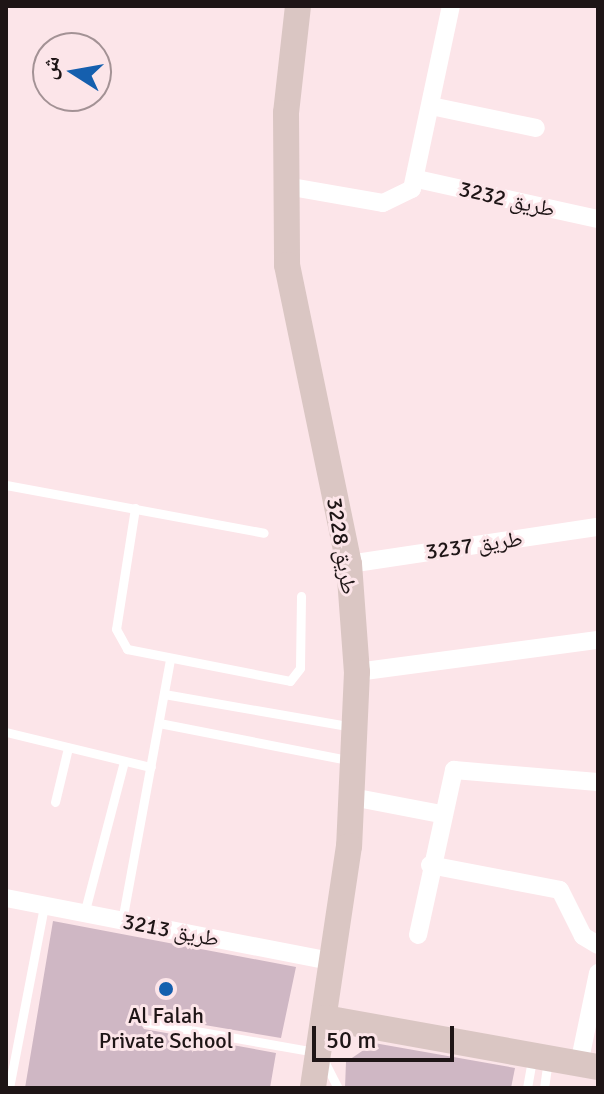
<!DOCTYPE html>
<meta charset="utf-8">
<style>
body{margin:0}
#map{position:relative;width:604px;height:1094px;overflow:hidden;background:#fce5e9;font-family:Signika,"Noto Naskh Arabic",sans-serif}
div>[style]{position:absolute}
[style*='--x']{left:calc(var(--x)*1px);top:calc(var(--y)*1px);width:calc(var(--w)*1px);rotate:calc(var(--a)*1deg)}
.building>*{inset:0;background:#cfb7c4}
.lane>*{height:9px;margin:-4.5px;padding:0 4.5px;transform-origin:4.5px;border-radius:4.5px;background:#fff}
.street>*{height:18px;margin:-9px;padding:0 9px;transform-origin:9px;border-radius:9px;background:#fff}
.secondary>*{height:26px;margin:-13px;padding:0 13px;transform-origin:13px;border-radius:13px;background:#dac6c3}
.dots>*{width:22px;height:22px;translate:-50% -50%;box-sizing:border-box;border:4px solid #fce5e9;border-radius:50%}
span{translate:-50% -50%;white-space:nowrap;text-align:center;line-height:1.15;-webkit-text-stroke:6px #fce5e9;paint-order:stroke}
.street-label{font-size:22px;color:#1e1516}
.poi-label{font-size:22px;color:#1e1516}
.frame{position:absolute;inset:0;border:8px solid #1e1516;pointer-events:none}
.north{position:absolute;left:32px;top:32px;width:80px;height:80px;box-sizing:border-box;background:#fce5e9;border:2px solid #a39295;border-radius:50%;rotate:281deg;font-size:22px;font-weight:700;line-height:32px;text-align:center;color:#1e1516}
.north::after{content:'';display:block;margin:auto;width:28px;height:36px;background:#155fae;clip-path:polygon(50% 0,100% 100%,50% 72%,0 100%)}
.scale{position:absolute;left:312px;top:1026px;width:142px;height:36px;box-sizing:border-box;border:4px solid #1e1516;border-top:0;padding-left:10px;font-size:24px;line-height:28px;white-space:nowrap;color:#1e1516;-webkit-text-stroke:6px #fce5e9;paint-order:stroke}
</style>
<div id="map">
<div class="building">
<i style="clip-path:polygon(53px 921px,296px 967px,281px 1038px,146px 1015px,138px 1020px,144px 1029px,276px 1053px,270px 1088px,25px 1088px)"></i>
<i style="clip-path:polygon(374px 1043px,515px 1068px,511px 1088px,345px 1088px,346px 1062px)"></i>
</div>
<div class="lane">
<i style="--x:6;--y:485;--w:262;--a:10.5"></i>
<i style="--x:135;--y:508;--w:122;--a:98.9"></i>
<i style="--x:116;--y:629;--w:23;--a:61"></i>
<i style="--x:127;--y:649;--w:166;--a:11.1"></i>
<i style="--x:290;--y:681;--w:16;--a:-52"></i>
<i style="--x:300;--y:668;--w:72;--a:-89.2"></i>
<i style="--x:164;--y:694;--w:192;--a:9.9"></i>
<i style="--x:159;--y:723;--w:197;--a:11.1"></i>
<i style="--x:6;--y:732;--w:149;--a:13.6"></i>
<i style="--x:55;--y:802;--w:56;--a:-76.5"></i>
<i style="--x:84;--y:914;--w:158;--a:-75.3"></i>
<i style="--x:122;--y:921;--w:265;--a:-79.6"></i>
<i style="--x:145;--y:1022;--w:178;--a:10"></i>
<i style="--x:320;--y:1053;--w:39;--a:63"></i>
<i style="--x:9;--y:1088;--w:185;--a:-79.1"></i>
<i style="--x:527;--y:1088;--w:29;--a:-80"></i>
<i style="--x:544;--y:1088;--w:28;--a:-82"></i>
</div>
<div class="street">
<i style="--x:431;--y:106;--w:107;--a:11.8"></i>
<i style="--x:417;--y:179;--w:185;--a:12.5"></i>
<i style="--x:286;--y:186;--w:98;--a:9.9"></i>
<i style="--x:383;--y:203;--w:32;--a:-26"></i>
<i style="--x:412;--y:189;--w:187;--a:-78"></i>
<i style="--x:349;--y:564;--w:252;--a:-8.5"></i>
<i style="--x:357;--y:672;--w:243;--a:-7.6"></i>
<i style="--x:352;--y:797;--w:91;--a:10.8"></i>
<i style="--x:430;--y:865;--w:132;--a:10.9"></i>
<i style="--x:560;--y:890;--w:51;--a:63.4"></i>
<i style="--x:583;--y:936;--w:17;--a:31"></i>
<i style="--x:6;--y:898;--w:335;--a:11"></i>
<i style="--x:418;--y:935;--w:169;--a:-77.7"></i>
<i style="--x:454;--y:770;--w:144;--a:4.8"></i>
<i style="--x:579;--y:1064;--w:93;--a:-78.2"></i>
</div>
<div class="secondary">
<i style="--x:298;--y:6;--w:108;--a:96.4"></i>
<i style="--x:286;--y:113;--w:152;--a:89.6"></i>
<i style="--x:287;--y:265;--w:305;--a:78.3"></i>
<i style="--x:349;--y:564;--w:108;--a:85.8"></i>
<i style="--x:357;--y:672;--w:174;--a:92.6"></i>
<i style="--x:349;--y:846;--w:245;--a:98.5"></i>
<i style="--x:325;--y:1018;--w:277;--a:10.2"></i>
</div>
<div class="dots">
<i style="left:166px;top:989px;background:#155fae"></i>
</div>
<div class="street-label">
<span style="left:507px;top:199px;rotate:13deg">طريق 3232</span>
<span style="left:474px;top:545px;rotate:-8deg">طريق 3237</span>
<span style="left:342px;top:546px;rotate:81deg">طريق 3228</span>
<span style="left:171px;top:930px;rotate:11deg">طريق 3213</span>
</div>
<div class="poi-label">
<span style="left:166px;top:1028px">Al Falah<br>Private School</span>
</div>
<div class="frame"></div>
<div class="north">ش</div>
<div class="scale">50 m</div>
</div>
